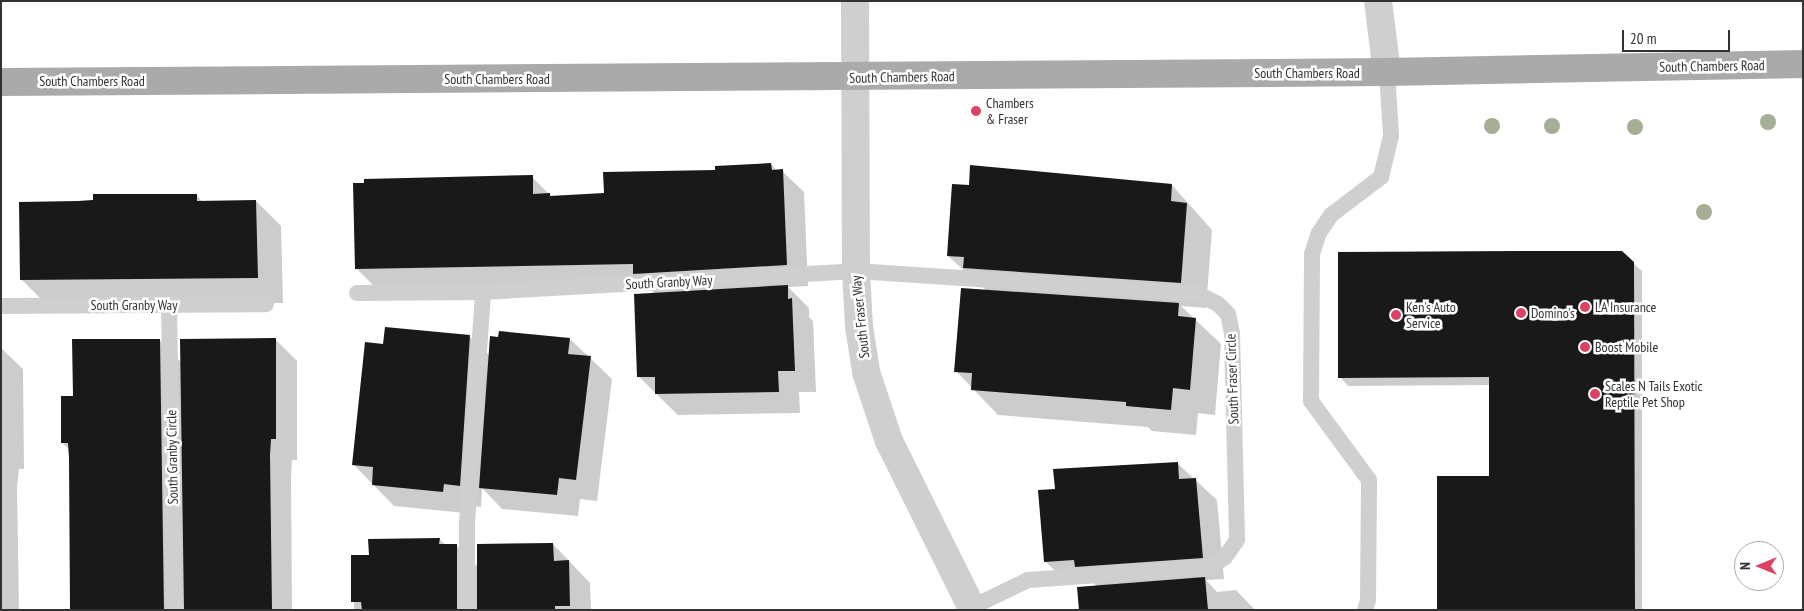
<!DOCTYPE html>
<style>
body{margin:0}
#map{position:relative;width:1804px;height:611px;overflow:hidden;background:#fff;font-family:"PT Sans Narrow",sans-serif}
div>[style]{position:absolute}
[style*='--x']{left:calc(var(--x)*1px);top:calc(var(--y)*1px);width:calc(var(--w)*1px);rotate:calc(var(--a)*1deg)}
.shadow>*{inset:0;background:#0003}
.building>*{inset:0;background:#191919}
.service>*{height:16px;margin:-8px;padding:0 8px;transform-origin:8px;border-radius:8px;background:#cfcfcf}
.minor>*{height:28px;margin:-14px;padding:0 14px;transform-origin:14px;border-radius:14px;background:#cfcfcf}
.primary>*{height:28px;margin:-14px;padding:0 14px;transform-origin:14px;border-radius:14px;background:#aaa}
.trees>*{width:16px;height:16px;margin:-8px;border-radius:50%;background:#a5af96}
.dots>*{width:14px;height:14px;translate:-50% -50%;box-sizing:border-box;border:2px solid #fff;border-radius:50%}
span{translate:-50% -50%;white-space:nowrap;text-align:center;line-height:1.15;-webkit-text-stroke:5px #fff;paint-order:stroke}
.street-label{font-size:14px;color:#323232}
.poi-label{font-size:14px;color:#323232}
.left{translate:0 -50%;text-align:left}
.frame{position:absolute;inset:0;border:2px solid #323232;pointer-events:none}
.north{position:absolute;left:1734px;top:541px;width:50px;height:50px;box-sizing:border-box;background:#fff;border:1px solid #adadad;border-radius:50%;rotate:270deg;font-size:14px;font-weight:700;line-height:20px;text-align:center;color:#323232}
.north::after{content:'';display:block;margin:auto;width:18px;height:22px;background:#dd4163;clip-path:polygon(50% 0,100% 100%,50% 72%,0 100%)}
.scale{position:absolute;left:1622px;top:30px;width:108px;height:22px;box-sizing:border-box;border:2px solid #323232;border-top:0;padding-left:6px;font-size:15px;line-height:18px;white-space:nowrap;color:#323232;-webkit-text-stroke:4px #fff;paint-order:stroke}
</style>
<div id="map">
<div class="shadow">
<i style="clip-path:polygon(771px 164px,777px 171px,782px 171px,804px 192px,808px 286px,788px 287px,809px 308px,809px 317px,813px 321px,816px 392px,799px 392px,800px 413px,678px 415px,639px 377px,655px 294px,646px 285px,378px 290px,356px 268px,532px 177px,552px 197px,605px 194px)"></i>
<i style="clip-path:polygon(1172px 185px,1212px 230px,1206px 308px,1181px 306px,1221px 344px,1215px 415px,1198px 413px,1196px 435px,1152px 431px,1148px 427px,998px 415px,956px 371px,987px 291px,948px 256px)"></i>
<i style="clip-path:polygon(196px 195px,203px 202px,256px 201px,281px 226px,283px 303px,47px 305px,21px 279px,94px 201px)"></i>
<i style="clip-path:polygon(1633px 263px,1642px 271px,1642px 610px,1438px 610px,1490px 477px,1490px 385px,1348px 386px,1340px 377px)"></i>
<i style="clip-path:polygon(469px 336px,490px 356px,570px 339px,612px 379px,597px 501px,580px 499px,578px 516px,502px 509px,482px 488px,481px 507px,465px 505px,465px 513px,394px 506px,354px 465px,385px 345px)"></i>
<i style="clip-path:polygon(275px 339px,297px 361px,297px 460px,292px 460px,291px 478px,292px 610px,72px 610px,70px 450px,62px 443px,74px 397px,159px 340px,181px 362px)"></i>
<i style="clip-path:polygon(1px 348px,23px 369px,24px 469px,19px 469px,17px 487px,19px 610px,1px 610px)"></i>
<i style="clip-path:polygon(1177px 463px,1217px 500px,1224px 579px,1206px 580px,1217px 592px,1236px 590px,1255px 610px,1080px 610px,1097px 586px,1091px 581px,1067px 583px,1045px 561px,1056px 490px)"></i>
<i style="clip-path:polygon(439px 539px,446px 545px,456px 545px,478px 567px,553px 544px,590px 583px,591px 610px,354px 610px,353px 556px,370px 556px)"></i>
</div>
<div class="building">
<i style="clip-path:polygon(771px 163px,772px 170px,783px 169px,787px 265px,633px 274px,633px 264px,355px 269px,353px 183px,364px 183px,364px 179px,533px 175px,533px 194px,550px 193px,550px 196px,604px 193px,603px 172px,715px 170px,715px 166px)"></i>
<i style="clip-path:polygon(970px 165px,1172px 184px,1171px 201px,1187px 203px,1181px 283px,963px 268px,964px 257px,947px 256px,952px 184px,969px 185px)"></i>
<i style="clip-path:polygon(93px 194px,197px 194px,197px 201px,256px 200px,258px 278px,20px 280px,19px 202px,78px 201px,93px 200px)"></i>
<i style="clip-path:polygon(1519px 251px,1622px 251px,1634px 262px,1635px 610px,1437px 610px,1437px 476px,1489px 476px,1489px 377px,1338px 378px,1338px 252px)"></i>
<i style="clip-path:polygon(788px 285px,788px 299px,792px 298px,795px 371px,778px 371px,779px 392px,655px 394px,655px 377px,637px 377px,634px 294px)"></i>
<i style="clip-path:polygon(961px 288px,1179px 303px,1178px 316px,1196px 318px,1190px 390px,1173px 388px,1171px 410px,1126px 406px,1126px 402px,971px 390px,972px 373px,954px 372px)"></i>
<i style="clip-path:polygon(385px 327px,470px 335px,460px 486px,444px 484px,443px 492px,372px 485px,373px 467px,352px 465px,365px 342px,383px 344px)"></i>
<i style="clip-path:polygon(499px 331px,570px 338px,568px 354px,591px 356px,576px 480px,559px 478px,557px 495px,479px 488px,490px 336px,498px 337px)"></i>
<i style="clip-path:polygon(276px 338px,276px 439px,271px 439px,270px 455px,272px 610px,184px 610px,180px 339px)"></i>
<i style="clip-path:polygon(72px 339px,160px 339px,164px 610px,70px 610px,69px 458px,68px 443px,61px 443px,61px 396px,73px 396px)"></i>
<i style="clip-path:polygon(1178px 462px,1179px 479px,1196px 478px,1203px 558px,1075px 567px,1074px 560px,1044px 562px,1038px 490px,1055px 489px,1053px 469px)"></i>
<i style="clip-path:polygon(440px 538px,439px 544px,457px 544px,457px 610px,362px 610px,361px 602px,351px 602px,351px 555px,369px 555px,368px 539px)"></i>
<i style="clip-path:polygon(553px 543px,554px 561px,569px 560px,570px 606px,555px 606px,555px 610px,477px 610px,477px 544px)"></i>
<i style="clip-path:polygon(1205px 577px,1208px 610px,1079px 610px,1077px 587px)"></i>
</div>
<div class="service">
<i style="--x:357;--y:293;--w:126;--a:-0.5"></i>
<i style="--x:483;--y:292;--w:374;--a:-3.2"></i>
<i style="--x:856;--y:271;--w:343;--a:3.8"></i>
<i style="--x:1198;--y:294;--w:22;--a:27"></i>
<i style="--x:1218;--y:304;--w:14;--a:45"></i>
<i style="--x:1228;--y:314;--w:19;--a:78"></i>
<i style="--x:1232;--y:333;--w:207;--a:88.6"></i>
<i style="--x:1237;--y:540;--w:21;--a:125"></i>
<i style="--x:1225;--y:557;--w:17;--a:144"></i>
<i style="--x:1211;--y:567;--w:183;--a:175.9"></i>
<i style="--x:1028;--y:580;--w:62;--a:154.3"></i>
<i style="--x:169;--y:304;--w:306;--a:89.1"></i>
<i style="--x:1;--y:306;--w:265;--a:-0.4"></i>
<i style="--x:467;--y:610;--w:87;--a:-90"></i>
<i style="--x:467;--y:523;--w:232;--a:-86"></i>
<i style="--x:1365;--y:610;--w:10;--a:-73"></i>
<i style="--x:1368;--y:600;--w:120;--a:-89.5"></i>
<i style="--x:1369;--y:480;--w:98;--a:-126.3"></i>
<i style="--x:1311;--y:401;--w:147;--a:-89.6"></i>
<i style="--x:1312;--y:254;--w:22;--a:-72"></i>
<i style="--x:1319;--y:233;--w:22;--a:-56"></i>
<i style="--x:1331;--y:215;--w:63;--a:-37.2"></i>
<i style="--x:1381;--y:177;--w:42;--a:-76.3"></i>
<i style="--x:1391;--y:136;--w:64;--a:-93.6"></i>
</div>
<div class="minor">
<i style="--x:855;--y:1;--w:270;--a:89.8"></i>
<i style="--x:856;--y:271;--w:55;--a:86.9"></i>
<i style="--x:859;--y:326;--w:47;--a:81.3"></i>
<i style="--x:866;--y:372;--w:73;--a:71.6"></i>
<i style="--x:889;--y:441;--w:189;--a:63.6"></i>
<i style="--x:1378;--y:1;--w:72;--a:82.8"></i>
</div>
<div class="primary">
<i style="--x:1;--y:82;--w:1386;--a:-0.41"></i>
<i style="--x:1387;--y:72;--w:416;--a:-1.1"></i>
</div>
<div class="trees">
<i style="left:1768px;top:122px"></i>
<i style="left:1492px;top:126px"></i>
<i style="left:1552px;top:126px"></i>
<i style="left:1635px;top:127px"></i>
<i style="left:1704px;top:212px"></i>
</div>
<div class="dots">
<i style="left:976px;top:111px;background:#dd4163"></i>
<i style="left:1585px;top:307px;background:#dd4163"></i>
<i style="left:1521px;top:313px;background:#dd4163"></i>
<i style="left:1396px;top:315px;background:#dd4163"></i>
<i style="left:1585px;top:347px;background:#dd4163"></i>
<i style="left:1595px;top:394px;background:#dd4163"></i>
</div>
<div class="street-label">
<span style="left:1712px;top:66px;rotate:-1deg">South Chambers Road</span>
<span style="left:1307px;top:73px">South Chambers Road</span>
<span style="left:902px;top:77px;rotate:-1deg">South Chambers Road</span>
<span style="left:497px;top:79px">South Chambers Road</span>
<span style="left:92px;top:81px">South Chambers Road</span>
<span style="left:669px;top:282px;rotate:-3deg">South Granby Way</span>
<span style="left:134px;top:305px">South Granby Way</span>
<span style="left:860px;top:317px;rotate:-96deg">South Fraser Way</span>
<span style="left:1232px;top:379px;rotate:-92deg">South Fraser Circle</span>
<span style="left:172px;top:457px;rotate:-91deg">South Granby Circle</span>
</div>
<div class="poi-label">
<span class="left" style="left:986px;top:111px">Chambers<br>&amp; Fraser</span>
<span class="left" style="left:1406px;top:315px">Ken's Auto<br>Service</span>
<span class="left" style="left:1595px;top:307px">LA Insurance</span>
<span class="left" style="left:1531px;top:313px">Domino's</span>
<span class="left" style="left:1595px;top:347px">Boost Mobile</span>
<span class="left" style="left:1605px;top:394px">Scales N Tails Exotic<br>Reptile Pet Shop</span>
</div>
<div class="frame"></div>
<div class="north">N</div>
<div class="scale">20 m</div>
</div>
